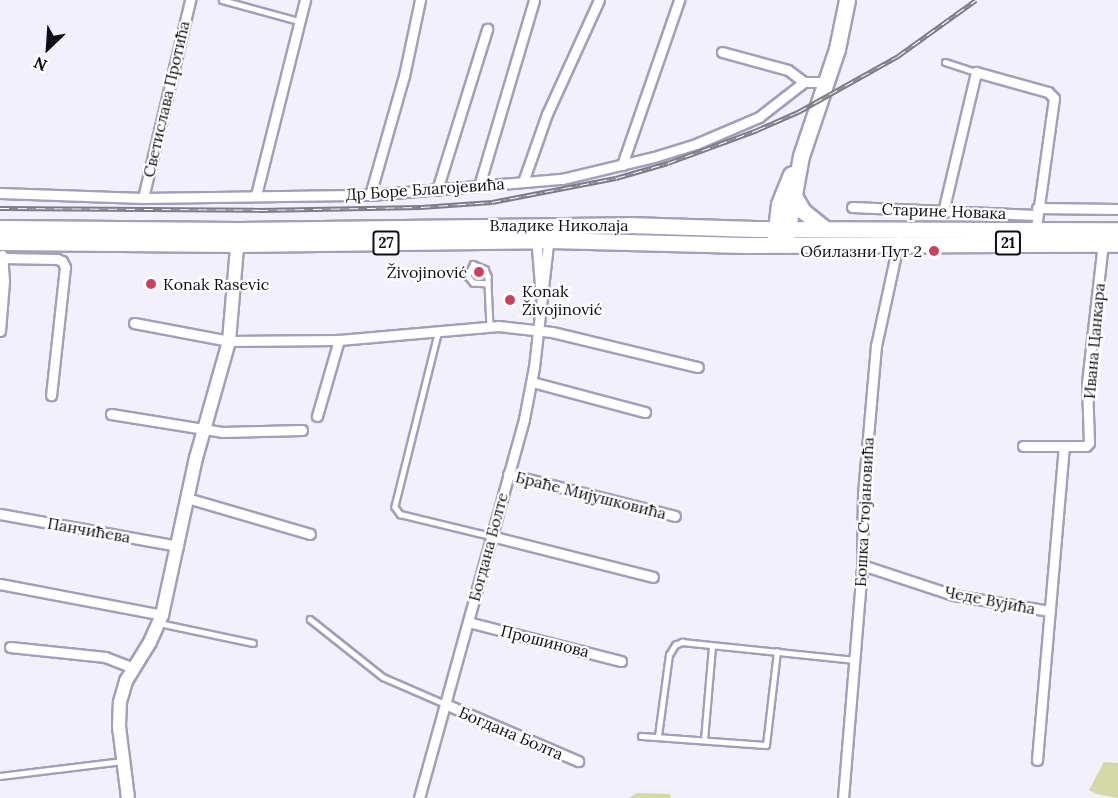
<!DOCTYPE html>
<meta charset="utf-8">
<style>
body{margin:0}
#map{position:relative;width:1118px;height:798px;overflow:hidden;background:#f3f0fd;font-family:Lora,serif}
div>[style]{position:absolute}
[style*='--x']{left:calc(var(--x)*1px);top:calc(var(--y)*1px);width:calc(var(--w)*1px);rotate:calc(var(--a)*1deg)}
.green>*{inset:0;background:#d5d9a8}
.roads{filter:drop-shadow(2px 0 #a39ebb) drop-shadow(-2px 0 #a39ebb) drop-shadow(0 2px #a39ebb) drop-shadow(0 -2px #a39ebb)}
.service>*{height:4.5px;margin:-2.25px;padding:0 2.25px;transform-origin:2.25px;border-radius:2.25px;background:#fff}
.minor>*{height:9px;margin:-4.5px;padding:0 4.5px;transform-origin:4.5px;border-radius:4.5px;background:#fff}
.tertiary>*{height:12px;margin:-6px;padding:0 6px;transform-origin:6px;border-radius:6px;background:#fff}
.primary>*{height:15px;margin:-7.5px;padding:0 7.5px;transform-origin:7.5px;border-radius:7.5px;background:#fff}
.rail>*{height:5px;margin-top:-2.5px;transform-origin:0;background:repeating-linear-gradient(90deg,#fff 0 9px,#7d7b86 0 18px);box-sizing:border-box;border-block:2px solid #7d7b86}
.dots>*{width:16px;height:16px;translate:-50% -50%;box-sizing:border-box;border:3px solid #fff;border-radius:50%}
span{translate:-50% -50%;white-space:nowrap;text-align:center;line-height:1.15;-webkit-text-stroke:4.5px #fff;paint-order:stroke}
.shield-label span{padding:2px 4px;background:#fff;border:2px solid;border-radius:4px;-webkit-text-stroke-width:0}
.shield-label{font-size:15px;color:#0f0d17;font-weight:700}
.street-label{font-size:16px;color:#0f0d17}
.poi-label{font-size:16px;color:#0f0d17}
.right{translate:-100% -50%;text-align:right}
.left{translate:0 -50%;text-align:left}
.north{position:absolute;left:18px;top:18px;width:60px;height:60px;-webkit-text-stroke:4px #fff;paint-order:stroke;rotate:205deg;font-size:16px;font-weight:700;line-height:24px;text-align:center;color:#0f0d17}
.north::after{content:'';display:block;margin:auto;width:21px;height:27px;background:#0f0d17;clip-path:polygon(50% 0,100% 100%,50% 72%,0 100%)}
</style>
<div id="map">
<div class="green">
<i style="clip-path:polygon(1104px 762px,1118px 763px,1118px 798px,1096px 794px,1089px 790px)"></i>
<i style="clip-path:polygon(637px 793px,670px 794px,671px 798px,629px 798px)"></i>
</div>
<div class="roads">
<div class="service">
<i style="--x:222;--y:0;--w:80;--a:15.3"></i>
<i style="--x:945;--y:62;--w:33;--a:18"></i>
<i style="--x:488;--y:284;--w:15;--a:-176"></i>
<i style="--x:473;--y:283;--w:9;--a:-131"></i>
<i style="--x:467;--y:276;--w:13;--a:-63"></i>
<i style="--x:473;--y:264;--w:13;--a:23"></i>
<i style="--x:485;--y:269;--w:8;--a:67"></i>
<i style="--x:488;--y:276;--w:8;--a:90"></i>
<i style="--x:488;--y:284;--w:42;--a:87.3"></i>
<i style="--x:439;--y:330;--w:182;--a:104"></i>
<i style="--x:395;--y:507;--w:9;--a:54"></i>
<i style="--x:400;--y:514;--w:94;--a:13.6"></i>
<i style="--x:310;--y:619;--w:93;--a:38.5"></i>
<i style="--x:383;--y:677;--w:68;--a:23.5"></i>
<i style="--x:159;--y:623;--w:96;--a:12"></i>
<i style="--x:641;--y:736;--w:125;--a:4.1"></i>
<i style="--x:766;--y:745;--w:94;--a:-83.3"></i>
<i style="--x:658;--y:736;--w:82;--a:-82.3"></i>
<i style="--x:669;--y:655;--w:12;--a:-59"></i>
<i style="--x:675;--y:645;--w:8;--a:-23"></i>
<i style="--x:682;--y:642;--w:174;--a:5.9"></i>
<i style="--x:704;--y:740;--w:94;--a:-85.1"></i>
<i style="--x:0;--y:776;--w:123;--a:-7"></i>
</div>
<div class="minor">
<i style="--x:722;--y:52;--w:68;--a:15.3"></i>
<i style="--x:788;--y:70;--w:20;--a:37"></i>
<i style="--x:622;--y:165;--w:175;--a:-70.9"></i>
<i style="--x:523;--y:182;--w:72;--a:-70.6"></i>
<i style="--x:547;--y:114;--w:125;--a:-65.5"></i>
<i style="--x:479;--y:186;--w:194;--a:-73.5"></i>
<i style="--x:437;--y:190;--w:169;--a:-72.7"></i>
<i style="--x:0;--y:193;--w:143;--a:2"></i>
<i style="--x:143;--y:198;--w:227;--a:-0.8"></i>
<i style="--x:370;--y:195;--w:193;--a:-4.8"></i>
<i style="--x:562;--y:179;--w:95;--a:-13.4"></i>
<i style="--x:654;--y:157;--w:44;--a:-17.2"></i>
<i style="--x:696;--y:144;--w:69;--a:-23.2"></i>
<i style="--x:759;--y:117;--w:57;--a:-37.9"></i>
<i style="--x:804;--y:82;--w:22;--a:0"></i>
<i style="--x:256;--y:195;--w:201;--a:-75.9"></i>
<i style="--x:370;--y:195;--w:124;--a:-74.1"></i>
<i style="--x:404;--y:76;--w:78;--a:-78.1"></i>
<i style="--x:143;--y:198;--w:204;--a:-76.6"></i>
<i style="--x:852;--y:207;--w:184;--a:2.5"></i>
<i style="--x:1037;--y:208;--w:81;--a:0.7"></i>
<i style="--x:943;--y:212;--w:144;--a:-76.7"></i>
<i style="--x:976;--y:72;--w:75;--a:15.5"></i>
<i style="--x:1048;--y:92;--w:8;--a:45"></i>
<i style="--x:1054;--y:98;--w:131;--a:97.9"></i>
<i style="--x:536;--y:236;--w:49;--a:85.3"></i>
<i style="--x:3;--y:258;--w:54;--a:1.1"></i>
<i style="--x:57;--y:259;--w:5;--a:22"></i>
<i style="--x:62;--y:261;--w:7;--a:63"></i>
<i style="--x:65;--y:267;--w:129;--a:96.2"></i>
<i style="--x:134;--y:323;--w:97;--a:10.7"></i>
<i style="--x:229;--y:341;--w:110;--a:-0.5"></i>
<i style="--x:339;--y:340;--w:160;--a:-5"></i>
<i style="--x:498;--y:326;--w:54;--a:6.3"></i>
<i style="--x:552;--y:332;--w:150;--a:13.5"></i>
<i style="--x:0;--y:331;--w:50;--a:-85.4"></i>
<i style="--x:4;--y:281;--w:26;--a:-94"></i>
<i style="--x:532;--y:382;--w:117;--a:14.9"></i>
<i style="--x:111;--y:414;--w:112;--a:9.2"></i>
<i style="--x:222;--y:432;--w:80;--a:-1.4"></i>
<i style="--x:317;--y:416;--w:79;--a:-73.9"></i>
<i style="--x:1023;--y:446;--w:63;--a:0"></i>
<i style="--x:1086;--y:446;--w:4;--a:-45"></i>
<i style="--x:1089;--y:443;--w:60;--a:-91.9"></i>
<i style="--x:1087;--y:383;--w:141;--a:-83.5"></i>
<i style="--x:508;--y:474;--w:172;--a:14.1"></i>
<i style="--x:187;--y:498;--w:128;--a:16.3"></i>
<i style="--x:0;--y:514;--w:181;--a:10.2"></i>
<i style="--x:491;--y:536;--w:167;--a:14.2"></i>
<i style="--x:862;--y:565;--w:96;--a:18.2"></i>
<i style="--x:953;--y:595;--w:98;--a:9.4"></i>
<i style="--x:0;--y:584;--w:165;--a:10.8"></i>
<i style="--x:468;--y:622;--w:158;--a:14.3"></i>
<i style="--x:10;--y:647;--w:96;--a:6"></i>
<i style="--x:105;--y:657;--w:30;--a:21"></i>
<i style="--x:445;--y:704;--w:145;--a:23.2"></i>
<i style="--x:1037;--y:760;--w:314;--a:-85.1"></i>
<i style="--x:419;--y:798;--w:393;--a:-74.5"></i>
<i style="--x:524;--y:419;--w:53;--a:-79.1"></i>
<i style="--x:534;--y:367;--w:132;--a:-83.5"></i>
<i style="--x:843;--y:798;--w:234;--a:-85.3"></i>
<i style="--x:862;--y:565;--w:71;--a:-89.2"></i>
<i style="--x:863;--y:494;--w:149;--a:-85"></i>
<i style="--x:876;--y:346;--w:108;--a:-77.8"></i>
</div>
<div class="tertiary">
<i style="--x:128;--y:798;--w:72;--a:-97.2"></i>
<i style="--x:119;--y:727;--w:25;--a:-88"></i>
<i style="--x:120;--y:702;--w:22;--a:-74"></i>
<i style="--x:126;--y:681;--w:46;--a:-58.4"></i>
<i style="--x:150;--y:642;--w:30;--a:-66"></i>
<i style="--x:162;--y:615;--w:161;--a:-77.8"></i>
<i style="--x:196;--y:458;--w:122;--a:-74.2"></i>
<i style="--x:229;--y:341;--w:104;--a:-85.1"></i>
</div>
<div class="primary">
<i style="--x:793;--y:194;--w:20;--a:60"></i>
<i style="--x:803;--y:211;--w:27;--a:39"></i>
<i style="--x:0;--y:228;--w:238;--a:0.5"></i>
<i style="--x:238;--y:230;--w:390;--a:-0.7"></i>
<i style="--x:628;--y:225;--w:127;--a:1.8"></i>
<i style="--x:755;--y:229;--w:363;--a:0.2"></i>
<i style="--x:775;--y:237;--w:33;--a:-83"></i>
<i style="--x:779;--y:204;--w:32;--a:-68"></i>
<i style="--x:786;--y:239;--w:84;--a:-79.8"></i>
<i style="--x:801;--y:156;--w:113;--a:-71.4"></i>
<i style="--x:837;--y:49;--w:50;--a:-78.5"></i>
<i style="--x:0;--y:242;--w:238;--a:0.5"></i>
<i style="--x:238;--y:244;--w:312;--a:-0.7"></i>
<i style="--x:550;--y:240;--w:195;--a:1.5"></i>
<i style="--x:745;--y:245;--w:373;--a:-0.2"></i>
</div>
</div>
<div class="rail">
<i style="--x:0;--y:208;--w:259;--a:0.4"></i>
<i style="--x:259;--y:210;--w:162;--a:-1.1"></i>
<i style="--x:421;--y:207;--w:71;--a:-4"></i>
<i style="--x:492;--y:202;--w:126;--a:-11"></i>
<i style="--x:616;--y:178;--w:54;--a:-16.1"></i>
<i style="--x:668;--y:163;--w:95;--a:-20.3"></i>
<i style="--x:757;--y:130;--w:45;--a:-23.7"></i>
<i style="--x:798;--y:112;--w:115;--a:-29.2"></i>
<i style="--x:898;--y:56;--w:96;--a:-35.7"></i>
</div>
<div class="dots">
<i style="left:934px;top:251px;background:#cf3f5b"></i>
<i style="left:479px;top:272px;background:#cf3f5b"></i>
<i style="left:151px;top:284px;background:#cf3f5b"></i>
<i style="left:510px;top:300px;background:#cf3f5b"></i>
</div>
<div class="shield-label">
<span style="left:386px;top:243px">27</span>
<span style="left:1008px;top:243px">21</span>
</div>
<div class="street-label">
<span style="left:166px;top:99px;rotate:-77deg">Светислава Протића</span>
<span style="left:425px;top:189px;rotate:-4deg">Др Боре Благојевића</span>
<span style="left:944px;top:211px;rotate:2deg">Старине Новака</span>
<span style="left:559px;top:225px">Владике Николаја</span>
<span style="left:1094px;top:341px;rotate:-85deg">Ивана Цанкара</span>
<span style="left:591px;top:495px;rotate:14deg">Браће Мијушковића</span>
<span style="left:864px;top:512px;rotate:-87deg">Бошка Стојановића</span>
<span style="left:89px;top:530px;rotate:10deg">Панчићева</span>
<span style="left:488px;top:547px;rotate:-75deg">Богдана Болте</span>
<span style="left:990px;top:600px;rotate:11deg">Чеде Вујића</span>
<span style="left:545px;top:641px;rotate:14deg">Прошинова</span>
<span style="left:511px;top:733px;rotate:23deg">Богдана Болта</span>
</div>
<div class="poi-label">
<span class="right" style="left:922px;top:251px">Обилазни Пут 2</span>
<span class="right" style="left:467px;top:272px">Živojinović</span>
<span class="left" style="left:163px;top:284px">Konak Rasevic</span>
<span class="left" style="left:522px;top:300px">Konak<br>Živojinović</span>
</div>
<div class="north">N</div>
</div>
